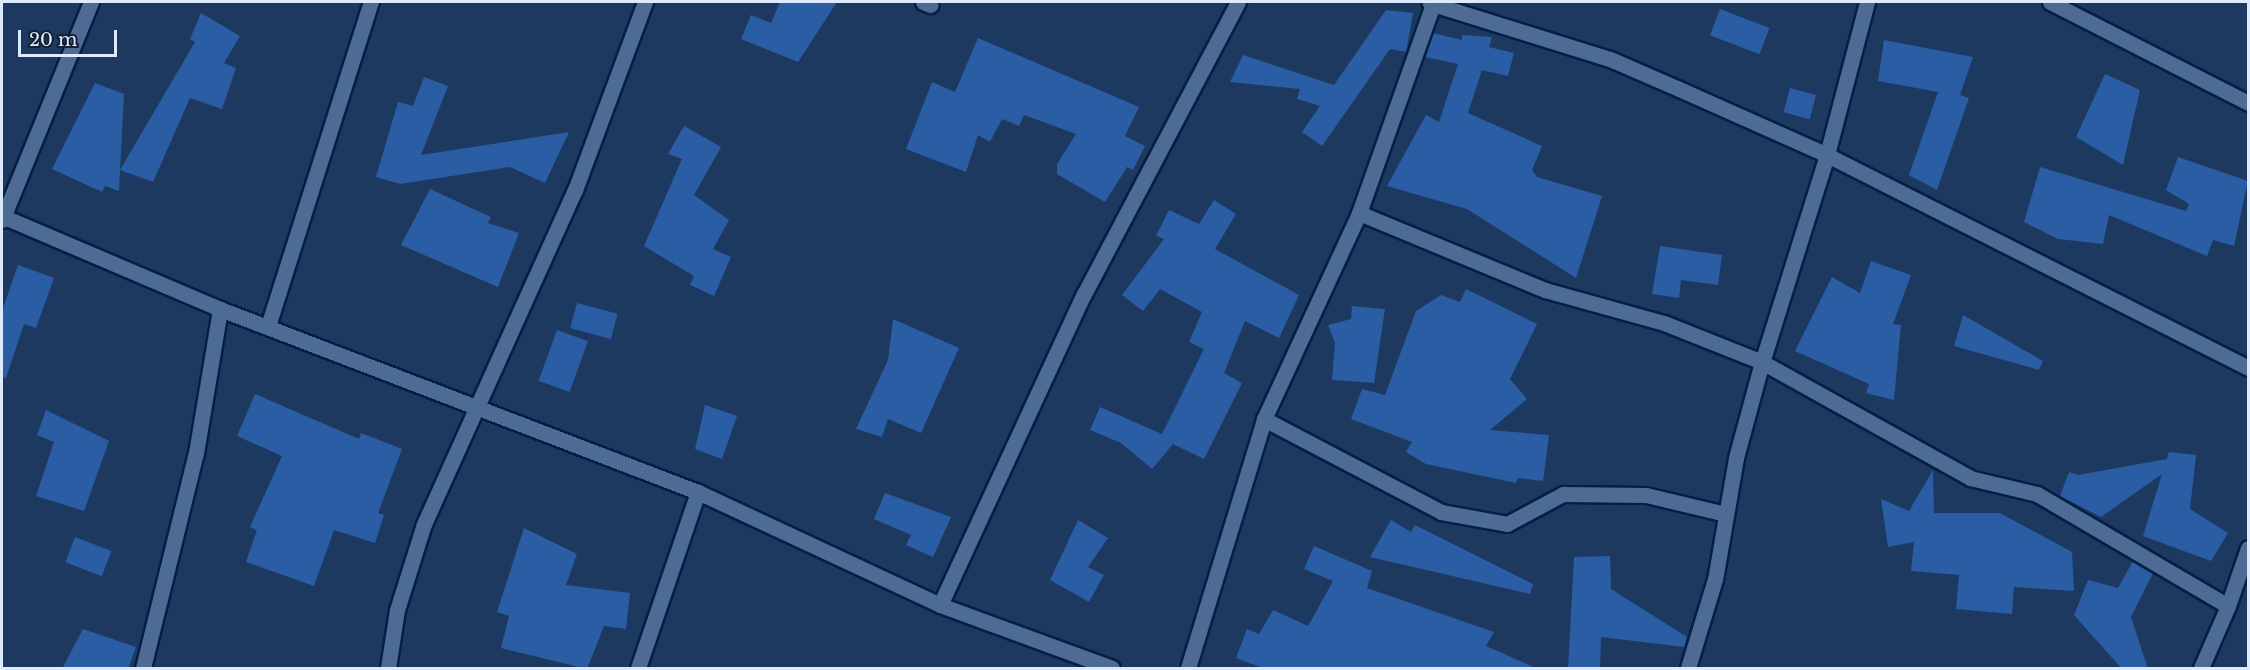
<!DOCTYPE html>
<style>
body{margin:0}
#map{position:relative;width:2250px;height:670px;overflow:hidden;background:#1e3960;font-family:"Libre Baskerville",serif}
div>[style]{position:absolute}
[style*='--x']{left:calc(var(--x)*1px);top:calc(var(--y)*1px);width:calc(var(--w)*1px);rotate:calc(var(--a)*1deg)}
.building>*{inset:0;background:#2a5da4;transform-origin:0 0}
.roads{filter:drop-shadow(2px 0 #051f44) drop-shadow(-2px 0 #051f44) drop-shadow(0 2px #051f44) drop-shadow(0 -2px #051f44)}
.street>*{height:15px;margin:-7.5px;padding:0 7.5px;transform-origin:7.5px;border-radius:7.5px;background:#4e6b95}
span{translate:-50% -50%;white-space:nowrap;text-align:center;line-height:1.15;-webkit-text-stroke:4.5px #152133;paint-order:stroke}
.frame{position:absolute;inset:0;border:3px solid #ddeafe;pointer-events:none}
.scale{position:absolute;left:18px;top:30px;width:99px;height:27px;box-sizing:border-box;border:3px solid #ddeafe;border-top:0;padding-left:8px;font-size:18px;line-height:21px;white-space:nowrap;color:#ddeafe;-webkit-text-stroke:4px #152133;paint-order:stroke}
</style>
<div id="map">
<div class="building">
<i style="clip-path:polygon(780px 2px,837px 2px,798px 62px,741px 39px,751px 15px,771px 23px)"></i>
<i style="left:1720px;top:9px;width:53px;height:28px;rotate:21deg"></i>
<i style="clip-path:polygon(1386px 10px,1413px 13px,1406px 52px,1390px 49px,1322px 146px,1302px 132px,1320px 106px,1297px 99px,1300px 89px,1230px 82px,1243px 55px,1334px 85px)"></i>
<i style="clip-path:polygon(201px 13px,240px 36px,224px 63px,236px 68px,222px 109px,190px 98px,153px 182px,120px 170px,195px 42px,190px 39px)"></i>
<i style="clip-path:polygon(1433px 33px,1462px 40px,1462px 35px,1492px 37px,1489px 47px,1514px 53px,1508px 76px,1482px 70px,1468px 113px,1542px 146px,1532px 170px,1537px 177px,1602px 196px,1576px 278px,1467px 209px,1387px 186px,1426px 115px,1439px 122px,1458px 64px,1425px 57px)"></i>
<i style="clip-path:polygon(978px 38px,1139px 107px,1125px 136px,1145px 146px,1133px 170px,1127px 167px,1105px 202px,1057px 174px,1057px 164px,1076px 134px,1024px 115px,1019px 126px,1002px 119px,990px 142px,978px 135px,966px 172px,906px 149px,932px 82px,955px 92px)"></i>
<i style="clip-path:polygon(1884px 40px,1973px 57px,1960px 95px,1969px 98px,1937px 190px,1909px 175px,1938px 92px,1878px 81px)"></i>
<i style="clip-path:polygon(2105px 74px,2140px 90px,2123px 165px,2076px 137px)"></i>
<i style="clip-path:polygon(424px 77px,448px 86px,421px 155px,569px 132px,545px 183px,510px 167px,400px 184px,376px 177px,398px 102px,413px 106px)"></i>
<i style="clip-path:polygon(95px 83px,124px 94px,119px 191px,105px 186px,102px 192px,52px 169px)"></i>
<i style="left:1790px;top:88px;width:27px;height:25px;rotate:15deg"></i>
<i style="clip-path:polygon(684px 126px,721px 147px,694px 195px,729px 220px,713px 249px,731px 257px,714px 296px,690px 285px,694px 276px,644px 246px,682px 159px,668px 154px)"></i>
<i style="clip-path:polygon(2178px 157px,2248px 181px,2234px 246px,2213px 240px,2207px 256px,2109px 215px,2103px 244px,2058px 239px,2024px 222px,2040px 167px,2186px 211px,2189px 204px,2166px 190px)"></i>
<i style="clip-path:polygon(430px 189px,491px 217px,488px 223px,519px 233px,498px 287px,401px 245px)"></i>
<i style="clip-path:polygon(1214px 200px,1236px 214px,1215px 249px,1299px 295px,1279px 338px,1245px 321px,1224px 373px,1242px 383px,1204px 459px,1173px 444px,1152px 469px,1121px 443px,1090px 430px,1100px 407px,1162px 434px,1204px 349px,1189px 342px,1202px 312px,1160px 289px,1143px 311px,1122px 295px,1164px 239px,1156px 236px,1169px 210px,1199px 224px)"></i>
<i style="clip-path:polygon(1660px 246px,1722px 255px,1718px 285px,1681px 280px,1679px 298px,1652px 294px)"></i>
<i style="clip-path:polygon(1871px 261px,1911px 275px,1893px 324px,1901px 325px,1894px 400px,1866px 393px,1869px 384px,1795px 351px,1832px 277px,1860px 293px)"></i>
<i style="clip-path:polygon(18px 265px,54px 278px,36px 328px,24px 324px,6px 378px,2px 377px,2px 311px)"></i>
<i style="clip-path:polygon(1466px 289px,1537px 324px,1510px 379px,1527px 399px,1490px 430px,1549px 435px,1543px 481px,1518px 478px,1516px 483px,1426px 464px,1406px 452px,1412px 442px,1351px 419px,1362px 389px,1385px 395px,1416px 311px,1441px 295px,1460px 302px)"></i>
<i style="left:577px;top:303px;width:42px;height:26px;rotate:15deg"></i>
<i style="clip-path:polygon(1352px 306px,1385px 309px,1374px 383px,1332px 380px,1335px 343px,1328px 325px,1351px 319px)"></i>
<i style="clip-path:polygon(1963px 315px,2043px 361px,2039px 370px,1954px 346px)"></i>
<i style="clip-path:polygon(893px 319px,959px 348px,921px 433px,888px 419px,882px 437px,856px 429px,888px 360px)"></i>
<i style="left:557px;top:330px;width:33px;height:54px;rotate:20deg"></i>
<i style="clip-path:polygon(255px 394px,359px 439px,361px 433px,402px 449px,378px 513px,384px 515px,375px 543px,334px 530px,314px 586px,246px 562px,257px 530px,250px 527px,282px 456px,237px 436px)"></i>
<i style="clip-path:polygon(705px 405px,737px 416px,722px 459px,695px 449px)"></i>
<i style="clip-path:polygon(46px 410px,109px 441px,84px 511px,36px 496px,54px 442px,37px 435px)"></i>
<i style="clip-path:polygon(2169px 452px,2196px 455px,2190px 509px,2228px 533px,2211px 561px,2143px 536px,2162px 474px,2101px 517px,2060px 496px,2069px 472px,2078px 475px,2167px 459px)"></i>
<i style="clip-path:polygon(1933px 470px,1934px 513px,2000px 513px,2072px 552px,2074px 591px,2014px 587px,2012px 614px,1956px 609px,1959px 575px,1911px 571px,1914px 542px,1888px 547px,1881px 499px,1909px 511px)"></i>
<i style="clip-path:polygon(885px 493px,951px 517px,933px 557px,906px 545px,911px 535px,874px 519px)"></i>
<i style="clip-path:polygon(1078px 520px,1108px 538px,1088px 567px,1104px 575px,1089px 602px,1050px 580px)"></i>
<i style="clip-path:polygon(1391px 520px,1411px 532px,1415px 525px,1533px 584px,1530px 594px,1370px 557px)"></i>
<i style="clip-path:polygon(524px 528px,577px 554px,566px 585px,630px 593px,626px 629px,604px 626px,587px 669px,501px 648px,509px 616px,497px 612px)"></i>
<i style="left:75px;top:537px;width:39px;height:27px;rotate:21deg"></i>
<i style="clip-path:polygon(1314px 546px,1372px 571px,1367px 588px,1494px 632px,1486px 646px,1538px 669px,1265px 669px,1236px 658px,1247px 629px,1259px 634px,1273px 610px,1308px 626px,1333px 581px,1304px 569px)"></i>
<i style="clip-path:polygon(1610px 556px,1611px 589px,1687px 637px,1684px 647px,1601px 637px,1600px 669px,1568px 669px,1574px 557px)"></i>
<i style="clip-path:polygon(2133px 561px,2153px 573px,2131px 617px,2148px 669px,2122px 669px,2074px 615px,2088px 580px,2118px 588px)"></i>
<i style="clip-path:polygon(83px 629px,136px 647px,128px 669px,62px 669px)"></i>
</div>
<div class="roads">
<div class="street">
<i style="--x:923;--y:2;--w:8;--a:23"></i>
<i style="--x:1867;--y:2;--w:158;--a:104.7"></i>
<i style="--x:1827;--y:155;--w:217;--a:107.4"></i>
<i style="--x:1762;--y:362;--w:238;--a:29.1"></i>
<i style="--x:1970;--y:478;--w:69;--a:13.4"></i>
<i style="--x:2037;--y:494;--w:221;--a:30.4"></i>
<i style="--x:2228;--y:606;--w:68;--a:113.5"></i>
<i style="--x:2050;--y:2;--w:222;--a:27"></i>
<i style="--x:1433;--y:4;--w:185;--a:17.3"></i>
<i style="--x:1610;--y:59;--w:75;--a:23.5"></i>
<i style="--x:1679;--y:89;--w:162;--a:24"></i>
<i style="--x:1827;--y:155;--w:472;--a:26.8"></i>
<i style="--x:1359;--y:213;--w:201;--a:22.5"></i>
<i style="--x:1545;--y:290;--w:123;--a:15.5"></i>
<i style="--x:1664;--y:323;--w:105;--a:21.7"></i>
<i style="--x:1762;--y:362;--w:99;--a:105.2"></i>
<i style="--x:1736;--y:458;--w:123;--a:99.8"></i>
<i style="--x:1715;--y:579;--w:93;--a:106.9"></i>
<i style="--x:2;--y:216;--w:237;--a:23.1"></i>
<i style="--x:220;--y:309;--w:512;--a:20.95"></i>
<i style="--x:698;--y:492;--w:267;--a:25"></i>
<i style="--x:940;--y:605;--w:183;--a:20.1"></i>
<i style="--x:2;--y:220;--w:235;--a:-67.8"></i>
<i style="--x:268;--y:326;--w:340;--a:-72.4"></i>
<i style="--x:1264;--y:419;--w:200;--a:27.7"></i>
<i style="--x:1441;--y:512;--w:67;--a:10.3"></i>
<i style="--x:1507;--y:524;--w:64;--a:-28.2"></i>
<i style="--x:1563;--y:494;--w:83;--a:0.7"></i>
<i style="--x:1646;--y:495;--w:82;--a:13.4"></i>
<i style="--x:940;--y:605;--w:343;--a:-65.2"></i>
<i style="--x:1084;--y:294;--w:330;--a:-62.2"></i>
<i style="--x:2228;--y:606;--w:61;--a:-71"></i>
<i style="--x:143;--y:668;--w:221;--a:-76.2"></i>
<i style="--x:196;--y:453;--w:146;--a:-80.5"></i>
<i style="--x:388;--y:668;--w:59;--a:-81.2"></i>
<i style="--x:397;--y:610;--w:90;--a:-72.6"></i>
<i style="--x:424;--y:524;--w:367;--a:-65.7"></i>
<i style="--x:575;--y:190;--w:201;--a:-69.6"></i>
<i style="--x:638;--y:668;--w:186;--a:-71.2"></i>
<i style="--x:1188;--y:668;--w:260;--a:-73"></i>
<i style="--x:1264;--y:419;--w:227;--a:-65.2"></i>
<i style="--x:1359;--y:213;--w:222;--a:-70.5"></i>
<i style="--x:1433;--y:4;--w:4;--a:-153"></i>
</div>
</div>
<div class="frame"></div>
<div class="scale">20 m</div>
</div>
